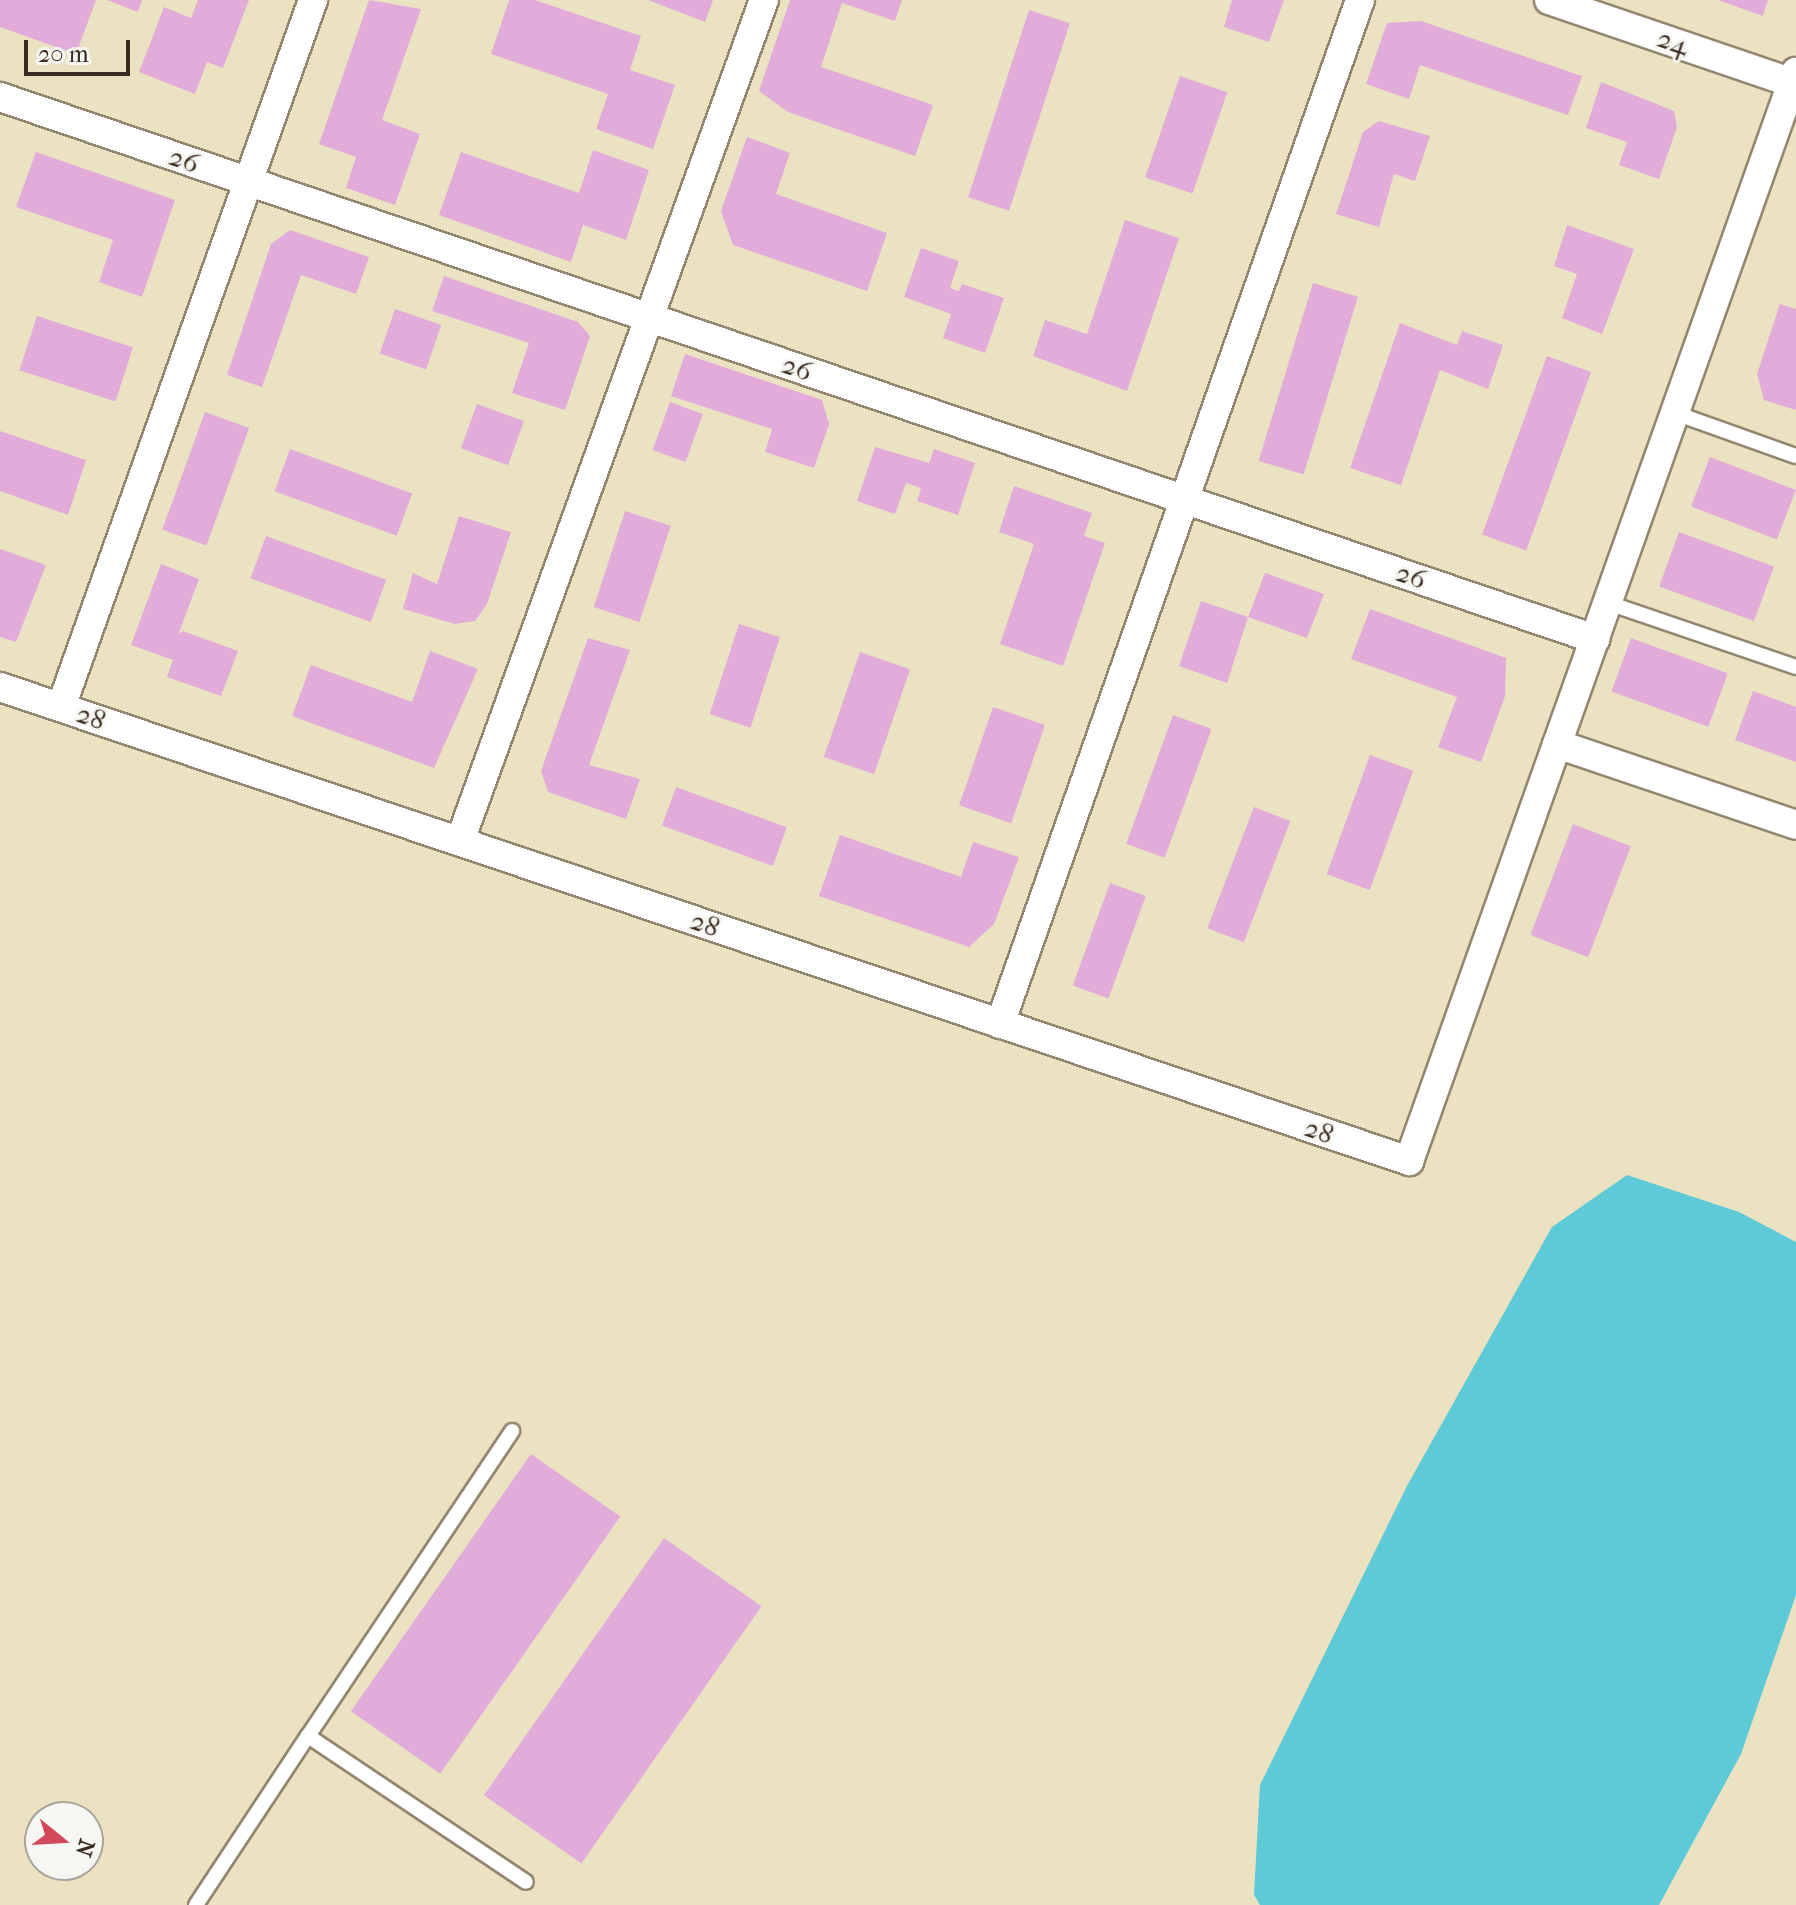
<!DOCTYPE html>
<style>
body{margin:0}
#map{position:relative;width:1796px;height:1905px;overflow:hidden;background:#ebe2c2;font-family:"IM FELL French Canon",serif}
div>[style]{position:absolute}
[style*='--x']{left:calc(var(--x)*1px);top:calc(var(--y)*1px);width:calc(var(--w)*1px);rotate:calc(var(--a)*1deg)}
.water>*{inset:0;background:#5ec9d7}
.building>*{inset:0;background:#e1acda;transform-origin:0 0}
.roads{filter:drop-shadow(2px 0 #938670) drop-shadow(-2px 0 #938670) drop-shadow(0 2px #938670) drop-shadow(0 -2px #938670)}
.lane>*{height:14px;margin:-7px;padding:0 7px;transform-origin:7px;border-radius:7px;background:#fff}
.street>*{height:28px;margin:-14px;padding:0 14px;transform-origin:14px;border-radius:14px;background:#fff}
span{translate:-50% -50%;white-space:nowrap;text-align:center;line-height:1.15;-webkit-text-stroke:6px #f6f6f2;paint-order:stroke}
.street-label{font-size:28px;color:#3b2a1e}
.north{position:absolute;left:24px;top:1801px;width:80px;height:80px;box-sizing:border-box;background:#f6f6f2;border:2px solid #aba49d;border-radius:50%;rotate:108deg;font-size:22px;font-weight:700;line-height:32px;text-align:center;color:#3b2a1e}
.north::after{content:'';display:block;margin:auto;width:28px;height:36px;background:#d1495b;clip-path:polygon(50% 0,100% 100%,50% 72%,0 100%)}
.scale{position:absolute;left:24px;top:40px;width:106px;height:36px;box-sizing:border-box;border:4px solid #3b2a1e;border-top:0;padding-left:10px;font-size:24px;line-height:28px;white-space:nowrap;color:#3b2a1e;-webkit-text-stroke:6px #f6f6f2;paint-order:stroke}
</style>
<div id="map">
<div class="water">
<i style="clip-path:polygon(1627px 1175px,1739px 1212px,1796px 1242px,1796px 1595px,1741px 1754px,1659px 1905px,1260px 1905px,1254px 1895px,1260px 1785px,1408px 1484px,1552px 1227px)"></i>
</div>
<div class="building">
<i style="clip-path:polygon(0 0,96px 0,76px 54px,0 27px)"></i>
<i style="clip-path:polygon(107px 0,142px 0,138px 12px)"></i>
<i style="clip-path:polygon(198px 0,249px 0,223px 68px,207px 62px,195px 94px,139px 72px,164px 7px,191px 18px)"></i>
<i style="clip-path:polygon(369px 0,421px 9px,382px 120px,420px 134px,395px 205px,346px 188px,356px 157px,319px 144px)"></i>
<i style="clip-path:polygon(509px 0,535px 0,641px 36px,630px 70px,675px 85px,653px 149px,596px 129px,608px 94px,491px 54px)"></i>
<i style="clip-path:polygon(648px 0,713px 0,705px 22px)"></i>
<i style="clip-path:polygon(790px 0,902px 0,895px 21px,842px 3px,821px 67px,933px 105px,915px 156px,788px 112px,759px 91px)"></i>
<i style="clip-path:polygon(1232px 0,1284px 0,1269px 42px,1224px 27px)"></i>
<i style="clip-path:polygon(1718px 0,1768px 0,1763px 16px)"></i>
<i style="left:1029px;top:10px;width:43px;height:197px;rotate:18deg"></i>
<i style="clip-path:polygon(1421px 21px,1582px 76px,1568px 115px,1420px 65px,1409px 99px,1366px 84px,1387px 23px)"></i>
<i style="left:1180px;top:76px;width:50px;height:107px;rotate:19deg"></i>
<i style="clip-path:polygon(1601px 82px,1674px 111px,1677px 127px,1659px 179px,1619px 165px,1627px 142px,1586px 128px)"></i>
<i style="clip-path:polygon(1379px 121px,1430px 136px,1415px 181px,1394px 174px,1379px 227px,1336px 214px,1363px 132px)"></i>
<i style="clip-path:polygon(747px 137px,790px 153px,776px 194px,887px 233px,867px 291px,733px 245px,721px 211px)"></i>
<i style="clip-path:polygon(593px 150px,649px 170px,626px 240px,583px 225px,571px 262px,439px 215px,461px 152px,579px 193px)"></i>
<i style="clip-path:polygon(36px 152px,175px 200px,142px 297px,99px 282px,113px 240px,16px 207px)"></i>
<i style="clip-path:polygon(1125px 220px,1179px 238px,1127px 391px,1033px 356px,1045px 320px,1087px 334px)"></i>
<i style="clip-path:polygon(1567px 225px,1634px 249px,1602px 334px,1562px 318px,1577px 274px,1554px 266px)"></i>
<i style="clip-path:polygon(290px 230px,369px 257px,356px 294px,301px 275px,262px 387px,227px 375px,271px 244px)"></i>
<i style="clip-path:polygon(921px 248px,959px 261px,950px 288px,959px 291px,962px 284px,1004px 298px,985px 353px,943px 338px,951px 314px,904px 297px)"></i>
<i style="clip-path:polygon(444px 276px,578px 322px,590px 336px,565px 410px,512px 393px,529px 343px,432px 311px)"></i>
<i style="left:1313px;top:283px;width:47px;height:186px;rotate:17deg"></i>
<i style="clip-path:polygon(1780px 304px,1796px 309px,1796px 410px,1764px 400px,1757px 374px)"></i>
<i style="left:395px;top:309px;width:49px;height:47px;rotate:19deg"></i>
<i style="left:37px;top:316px;width:101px;height:57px;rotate:18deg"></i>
<i style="clip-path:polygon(1400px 323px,1457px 345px,1462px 331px,1503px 345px,1488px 389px,1440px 370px,1401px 485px,1350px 468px)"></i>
<i style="clip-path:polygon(685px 354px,822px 400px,829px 424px,814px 468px,765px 452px,772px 429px,671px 396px)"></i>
<i style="left:1547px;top:356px;width:47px;height:190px;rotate:20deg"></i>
<i style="left:670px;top:402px;width:35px;height:51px;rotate:20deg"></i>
<i style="left:477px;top:404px;width:50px;height:47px;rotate:20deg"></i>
<i style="left:205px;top:412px;width:47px;height:125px;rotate:20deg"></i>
<i style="clip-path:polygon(0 431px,86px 460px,68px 515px,0 491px)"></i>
<i style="clip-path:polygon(875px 447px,929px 463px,934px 449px,975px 463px,958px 515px,917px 501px,921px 488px,906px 483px,895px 514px,857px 501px)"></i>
<i style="left:290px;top:449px;width:130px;height:45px;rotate:20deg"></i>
<i style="left:1710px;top:457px;width:92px;height:53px;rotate:21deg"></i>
<i style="clip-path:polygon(1014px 486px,1092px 513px,1084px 536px,1105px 543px,1063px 666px,1000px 644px,1034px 544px,999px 532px)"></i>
<i style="left:625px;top:511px;width:48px;height:101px;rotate:18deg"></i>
<i style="clip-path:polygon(459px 516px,511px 532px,487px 604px,475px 621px,455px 624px,403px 609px,413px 573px,437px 584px)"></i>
<i style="left:1679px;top:532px;width:101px;height:58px;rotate:20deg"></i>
<i style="left:266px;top:536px;width:128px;height:45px;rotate:20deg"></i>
<i style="clip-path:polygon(0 549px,46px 565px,16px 642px,0 637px)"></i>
<i style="clip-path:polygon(161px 564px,199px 579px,178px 635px,183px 631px,238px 651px,221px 696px,167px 677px,173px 660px,131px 645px)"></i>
<i style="clip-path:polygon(1265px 573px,1324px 594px,1307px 638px,1248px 617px,1227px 683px,1179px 666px,1201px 601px,1248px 617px)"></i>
<i style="clip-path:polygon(1370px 609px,1506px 658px,1505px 696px,1481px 762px,1438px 747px,1457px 697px,1351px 659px)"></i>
<i style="left:739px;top:624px;width:43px;height:95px;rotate:18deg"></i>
<i style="clip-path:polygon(588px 638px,630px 650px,589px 765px,640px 779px,626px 819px,548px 792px,541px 771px)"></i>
<i style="left:1631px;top:638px;width:103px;height:57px;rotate:20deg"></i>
<i style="clip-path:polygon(430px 651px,478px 669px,434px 768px,292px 716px,311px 665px,412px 702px)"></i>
<i style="left:860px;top:652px;width:53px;height:111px;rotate:19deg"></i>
<i style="clip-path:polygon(1753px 691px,1796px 707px,1796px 762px,1735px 740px)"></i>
<i style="left:993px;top:707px;width:55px;height:104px;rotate:19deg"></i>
<i style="left:1173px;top:715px;width:41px;height:137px;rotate:20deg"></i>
<i style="left:1370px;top:755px;width:46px;height:127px;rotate:20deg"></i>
<i style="left:676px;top:787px;width:118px;height:41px;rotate:20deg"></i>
<i style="left:1254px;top:807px;width:39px;height:130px;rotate:21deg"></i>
<i style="left:1573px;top:824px;width:62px;height:119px;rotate:21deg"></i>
<i style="clip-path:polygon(840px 835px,961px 877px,973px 842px,1019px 857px,994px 924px,969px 947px,819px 896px)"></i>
<i style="left:1110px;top:883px;width:38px;height:109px;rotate:20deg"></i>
<i style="left:531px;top:1454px;width:109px;height:314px;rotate:35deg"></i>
<i style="left:664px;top:1538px;width:119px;height:314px;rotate:35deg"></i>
</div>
<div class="roads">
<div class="lane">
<i style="--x:1675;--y:413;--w:128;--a:19.6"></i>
<i style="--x:1608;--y:603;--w:199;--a:18.8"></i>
<i style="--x:308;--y:1736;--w:367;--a:-56.2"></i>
<i style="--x:196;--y:1905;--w:203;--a:-56.5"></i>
<i style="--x:308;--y:1736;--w:262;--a:33.8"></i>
</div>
<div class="street">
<i style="--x:1549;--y:0;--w:261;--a:18.8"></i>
<i style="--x:0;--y:97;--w:1685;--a:18.77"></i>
<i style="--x:0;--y:687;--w:1487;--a:18.59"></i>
<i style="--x:1409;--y:1161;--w:1156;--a:-70.44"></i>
<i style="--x:61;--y:707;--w:751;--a:-70.38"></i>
<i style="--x:1557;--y:744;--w:252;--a:18.7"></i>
<i style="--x:460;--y:841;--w:894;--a:-70.13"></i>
<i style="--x:1000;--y:1024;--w:1085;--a:-70.63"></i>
</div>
</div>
<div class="street-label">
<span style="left:1673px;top:42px;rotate:19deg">24</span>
<span style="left:184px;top:160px;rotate:19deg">26</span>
<span style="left:797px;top:368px;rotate:19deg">26</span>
<span style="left:1411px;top:576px;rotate:19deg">26</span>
<span style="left:91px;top:717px;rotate:19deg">28</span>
<span style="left:705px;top:924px;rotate:19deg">28</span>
<span style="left:1319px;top:1131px;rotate:19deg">28</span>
</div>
<div class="north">N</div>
<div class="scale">20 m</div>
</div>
